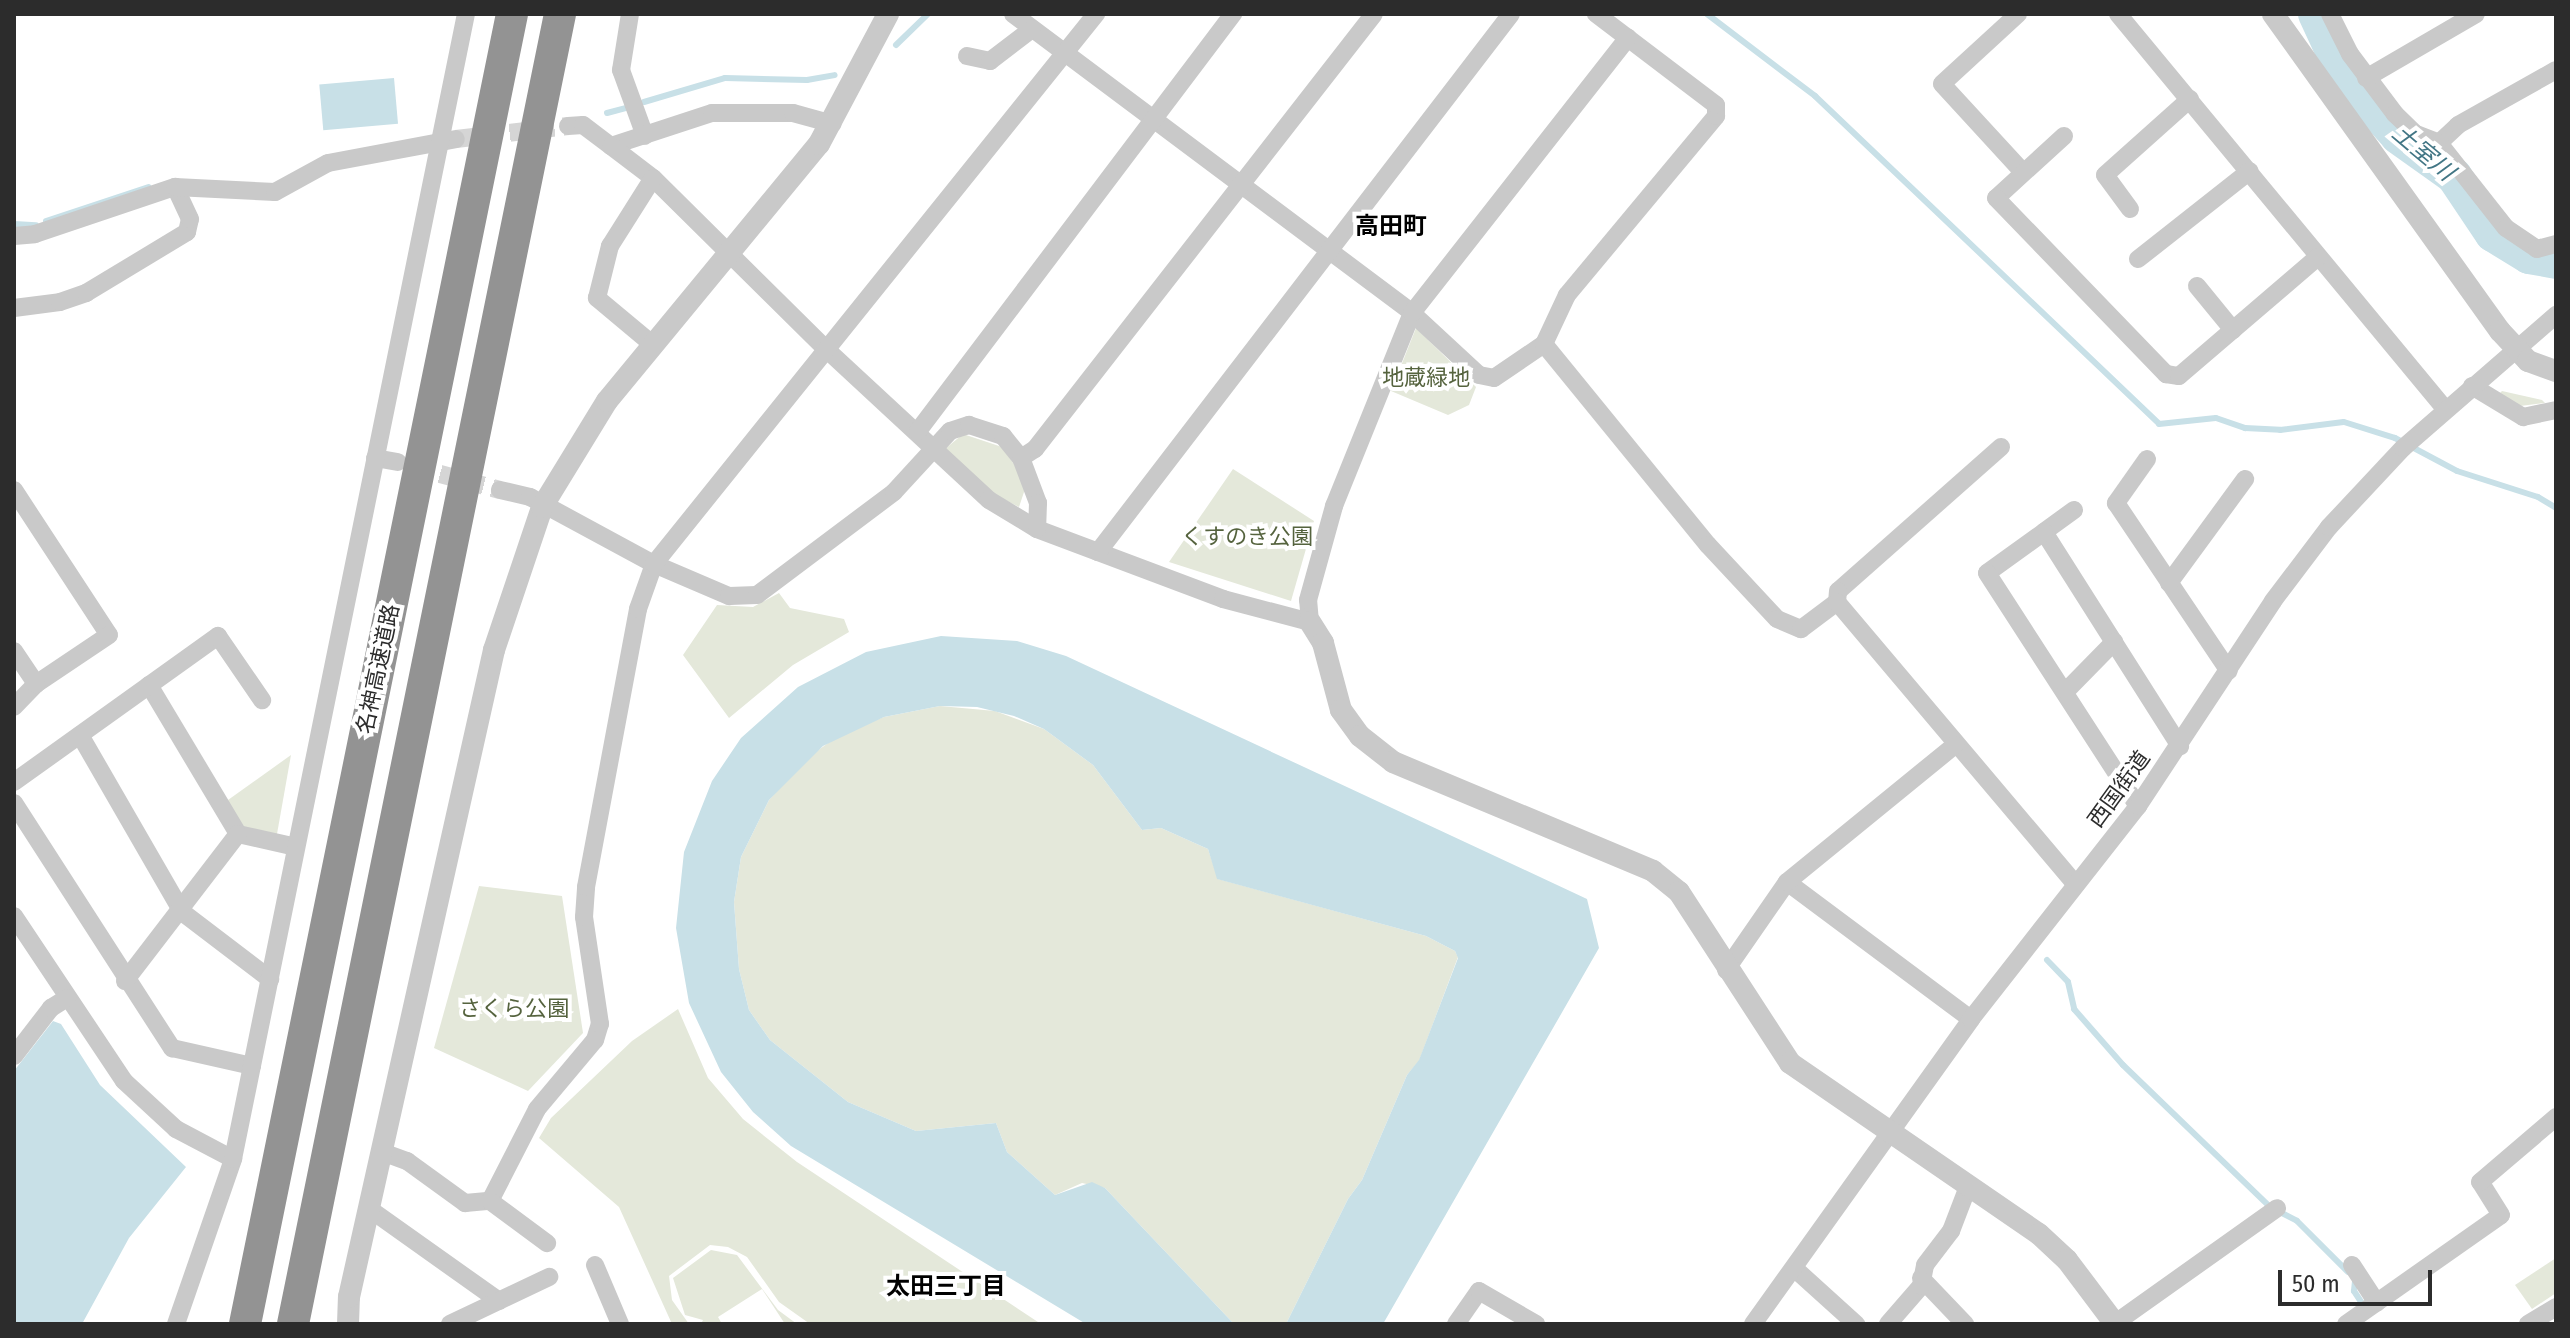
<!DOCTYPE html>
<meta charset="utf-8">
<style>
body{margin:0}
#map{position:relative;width:2570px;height:1338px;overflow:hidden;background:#fff;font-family:"Fira Sans Condensed","Noto Sans JP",sans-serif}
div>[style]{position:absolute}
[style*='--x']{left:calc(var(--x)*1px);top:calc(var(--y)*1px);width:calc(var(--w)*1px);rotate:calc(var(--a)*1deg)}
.green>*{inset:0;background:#e4e8da}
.water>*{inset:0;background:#c8e0e7;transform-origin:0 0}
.stream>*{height:6px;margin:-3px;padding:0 3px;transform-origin:3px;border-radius:3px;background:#c8e0e7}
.river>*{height:36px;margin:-18px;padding:0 18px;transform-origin:18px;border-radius:18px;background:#c8e0e7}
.minor-tunnel>*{height:18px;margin-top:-9px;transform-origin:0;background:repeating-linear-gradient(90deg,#d5d5d5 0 18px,transparent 0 27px)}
.minor>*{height:18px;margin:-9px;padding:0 9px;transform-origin:9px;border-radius:9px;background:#c9c9c9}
.tertiary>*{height:22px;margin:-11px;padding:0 11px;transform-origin:11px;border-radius:11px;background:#c9c9c9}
.motorway>*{height:32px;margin:-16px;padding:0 16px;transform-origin:16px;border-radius:16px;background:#939393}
span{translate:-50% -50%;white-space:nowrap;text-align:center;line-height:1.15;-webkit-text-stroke:8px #fff;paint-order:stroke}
.park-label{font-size:22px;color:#55633e}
.street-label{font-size:22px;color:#2c2c2c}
.water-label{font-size:24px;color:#427685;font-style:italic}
.neighbourhood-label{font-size:24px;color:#000;font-weight:700}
.frame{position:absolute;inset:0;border:16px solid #2c2c2c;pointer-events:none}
.scale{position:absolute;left:2278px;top:1270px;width:154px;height:36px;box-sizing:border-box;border:4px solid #2c2c2c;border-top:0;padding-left:10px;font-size:24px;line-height:28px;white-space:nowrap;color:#2c2c2c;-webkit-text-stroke:6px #fff;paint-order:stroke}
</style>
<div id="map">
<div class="green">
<i style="clip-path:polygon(1416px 328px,1476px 387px,1469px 405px,1448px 415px,1391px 391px)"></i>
<i style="clip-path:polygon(2502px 391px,2542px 400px,2545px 403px,2520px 406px,2499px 394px)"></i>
<i style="clip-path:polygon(963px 434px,1002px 447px,1027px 483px,1019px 507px,993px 494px,945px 449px)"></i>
<i style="clip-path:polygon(1233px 469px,1314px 521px,1291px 601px,1169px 562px)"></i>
<i style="clip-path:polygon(779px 593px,790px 608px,844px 619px,849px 632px,793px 665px,729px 718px,683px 655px,717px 605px,753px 607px)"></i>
<i style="clip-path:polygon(940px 706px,995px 711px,1044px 729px,1093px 765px,1142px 830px,1161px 828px,1208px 849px,1218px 879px,1426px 936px,1455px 951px,1458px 957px,1419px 1061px,1407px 1075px,1362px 1180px,1348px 1199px,1286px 1324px,1234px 1324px,1105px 1188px,1082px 1183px,1055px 1195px,1007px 1152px,996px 1123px,916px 1131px,848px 1102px,770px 1040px,749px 1010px,739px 969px,734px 902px,741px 857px,769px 800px,806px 759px,842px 733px,884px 717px)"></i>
<i style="clip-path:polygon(291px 755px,277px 834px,242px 835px,228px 800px)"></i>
<i style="clip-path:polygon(479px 886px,562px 896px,583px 1033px,528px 1091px,434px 1048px)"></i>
<i style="clip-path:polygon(678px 1009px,708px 1078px,743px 1119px,797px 1162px,1041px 1324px,810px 1324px,779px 1302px,747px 1257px,728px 1247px,710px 1245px,669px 1276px,672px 1300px,689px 1324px,672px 1324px,619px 1207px,539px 1138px,551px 1118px,632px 1041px)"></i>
<i style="clip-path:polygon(711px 1250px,737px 1255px,778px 1310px,797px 1324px,785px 1324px,762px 1289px,718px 1317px,722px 1324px,701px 1324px,703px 1320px,685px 1315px,673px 1278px)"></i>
<i style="clip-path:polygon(2556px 1258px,2556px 1293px,2532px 1309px,2515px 1285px)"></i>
</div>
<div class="water">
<i style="left:394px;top:78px;width:46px;height:75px;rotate:85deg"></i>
<i style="clip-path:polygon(941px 636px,1017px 641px,1066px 656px,1587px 899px,1599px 948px,1383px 1324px,1286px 1324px,1348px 1199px,1362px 1180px,1407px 1075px,1419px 1060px,1458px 958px,1455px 951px,1426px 936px,1217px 879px,1208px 849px,1161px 828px,1142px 830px,1093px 765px,1044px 729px,1014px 716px,977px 707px,940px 706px,884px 717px,823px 746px,769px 800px,741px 857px,734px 902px,739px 969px,749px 1010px,770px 1040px,848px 1102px,916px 1131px,996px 1123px,1007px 1152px,1055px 1195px,1092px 1182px,1105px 1188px,1234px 1324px,1086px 1324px,791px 1146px,753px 1112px,721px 1072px,689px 1003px,676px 928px,684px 852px,712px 781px,741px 738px,798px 687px,866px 652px)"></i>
<i style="clip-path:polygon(53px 1021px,61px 1024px,100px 1085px,186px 1167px,129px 1238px,82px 1324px,14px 1324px,14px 1071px)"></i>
</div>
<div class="stream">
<i style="--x:1707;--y:14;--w:136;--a:37.2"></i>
<i style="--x:1815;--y:96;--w:475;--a:43.6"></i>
<i style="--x:2159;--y:424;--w:57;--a:-6"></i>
<i style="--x:2216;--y:418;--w:31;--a:19"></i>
<i style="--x:2245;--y:428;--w:35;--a:3"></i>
<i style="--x:2280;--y:430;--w:64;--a:-7.1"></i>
<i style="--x:2344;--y:422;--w:53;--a:17.4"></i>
<i style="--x:2395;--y:438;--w:70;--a:28"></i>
<i style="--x:2457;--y:471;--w:85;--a:17.8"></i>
<i style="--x:2538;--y:497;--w:21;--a:31"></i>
<i style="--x:896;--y:45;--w:45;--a:-44.1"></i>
<i style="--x:644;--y:102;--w:84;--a:-16.5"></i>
<i style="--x:725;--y:78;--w:82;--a:1.4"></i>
<i style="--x:807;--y:80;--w:28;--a:-10"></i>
<i style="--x:607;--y:113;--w:23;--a:-15"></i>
<i style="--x:46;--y:221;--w:108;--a:-18.3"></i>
<i style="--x:14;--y:224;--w:22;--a:3"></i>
<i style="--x:2047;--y:960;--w:30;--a:46"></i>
<i style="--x:2068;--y:982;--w:28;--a:77"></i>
<i style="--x:2074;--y:1009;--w:74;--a:48.8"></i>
<i style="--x:2123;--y:1065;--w:204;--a:44"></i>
<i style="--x:2270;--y:1207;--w:30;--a:27"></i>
<i style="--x:2297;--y:1221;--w:72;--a:45"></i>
<i style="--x:2355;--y:1281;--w:10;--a:96"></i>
<i style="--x:2354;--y:1291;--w:17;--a:57"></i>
</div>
<div class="river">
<i style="--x:2316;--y:14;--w:43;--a:65.2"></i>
<i style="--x:2334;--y:53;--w:69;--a:54.5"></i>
<i style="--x:2374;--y:109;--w:36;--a:48"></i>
<i style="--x:2398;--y:136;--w:69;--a:35.5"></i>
<i style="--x:2454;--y:176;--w:70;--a:56.1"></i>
<i style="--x:2493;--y:234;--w:42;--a:31.4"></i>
<i style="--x:2529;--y:256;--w:27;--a:10"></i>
</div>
<div class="minor-tunnel">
<i style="--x:456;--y:139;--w:113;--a:-6.6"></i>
<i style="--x:414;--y:467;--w:89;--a:15"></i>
</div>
<div class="minor">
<i style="--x:630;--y:14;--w:57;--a:99.1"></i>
<i style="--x:621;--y:70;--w:70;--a:70"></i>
<i style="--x:1013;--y:14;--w:499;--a:36.8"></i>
<i style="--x:1412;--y:313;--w:91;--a:42.8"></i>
<i style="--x:1479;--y:375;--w:15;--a:11"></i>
<i style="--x:1494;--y:378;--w:60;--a:-34.2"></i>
<i style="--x:1544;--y:344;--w:54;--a:-64.9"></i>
<i style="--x:1567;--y:295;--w:233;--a:-50.2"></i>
<i style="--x:1716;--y:116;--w:11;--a:-90"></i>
<i style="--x:1716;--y:105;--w:151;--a:-142.8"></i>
<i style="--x:2018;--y:14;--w:103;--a:137.4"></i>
<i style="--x:1942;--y:84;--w:120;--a:47.4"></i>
<i style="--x:2118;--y:14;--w:514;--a:50.37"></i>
<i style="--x:2330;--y:14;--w:45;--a:63.4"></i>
<i style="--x:2350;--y:54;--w:75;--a:53.1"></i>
<i style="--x:2395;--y:114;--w:29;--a:44"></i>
<i style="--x:2416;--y:134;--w:25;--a:21"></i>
<i style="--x:2439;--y:143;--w:26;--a:-43"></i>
<i style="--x:2458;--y:125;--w:112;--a:-29.3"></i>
<i style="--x:967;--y:56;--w:24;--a:12"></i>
<i style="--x:990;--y:61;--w:53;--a:-37.3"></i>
<i style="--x:2366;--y:78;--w:127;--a:-30.2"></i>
<i style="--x:568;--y:126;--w:15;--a:-4"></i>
<i style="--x:583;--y:125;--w:35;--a:37"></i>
<i style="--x:611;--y:146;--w:106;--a:-18.1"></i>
<i style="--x:712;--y:113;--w:81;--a:0"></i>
<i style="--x:793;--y:113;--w:41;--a:15.4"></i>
<i style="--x:2064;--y:136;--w:92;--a:137.6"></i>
<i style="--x:1996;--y:198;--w:245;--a:46"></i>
<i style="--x:2166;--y:374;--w:13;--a:9"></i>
<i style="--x:2179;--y:376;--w:183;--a:-40.6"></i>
<i style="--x:2439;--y:143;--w:108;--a:51.8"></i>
<i style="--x:2506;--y:228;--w:37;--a:34"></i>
<i style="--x:2537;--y:249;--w:20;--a:-15"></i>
<i style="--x:611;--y:146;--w:53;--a:37.3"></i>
<i style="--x:653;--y:178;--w:243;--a:44.7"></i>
<i style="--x:826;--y:349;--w:222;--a:42.8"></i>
<i style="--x:989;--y:500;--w:56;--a:31.1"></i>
<i style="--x:1037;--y:529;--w:199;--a:20.6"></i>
<i style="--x:1223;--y:599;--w:90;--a:14.8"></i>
<i style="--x:1310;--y:622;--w:22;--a:-95"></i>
<i style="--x:1308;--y:600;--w:98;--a:-74.5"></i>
<i style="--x:1334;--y:506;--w:208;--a:-68"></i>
<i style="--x:1412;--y:313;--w:350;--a:-51.9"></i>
<i style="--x:2130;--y:209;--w:42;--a:-126.3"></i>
<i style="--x:2105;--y:175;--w:114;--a:-41.8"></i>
<i style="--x:14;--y:236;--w:21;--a:-5"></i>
<i style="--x:35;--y:234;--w:148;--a:-18.6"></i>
<i style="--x:2138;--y:259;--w:142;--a:-38.2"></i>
<i style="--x:2197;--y:286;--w:57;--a:50.7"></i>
<i style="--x:14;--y:308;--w:46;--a:-7.4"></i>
<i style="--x:60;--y:302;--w:28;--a:-19"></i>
<i style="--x:86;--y:293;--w:118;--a:-31.1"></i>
<i style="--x:187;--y:232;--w:13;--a:-77"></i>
<i style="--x:190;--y:219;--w:35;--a:-115"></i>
<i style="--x:175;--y:187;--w:100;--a:2.9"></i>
<i style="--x:275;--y:192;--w:60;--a:-28.7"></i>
<i style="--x:328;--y:163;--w:130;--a:-10.6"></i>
<i style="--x:652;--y:344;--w:72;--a:-140.1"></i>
<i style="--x:597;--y:298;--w:54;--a:-76"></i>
<i style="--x:610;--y:246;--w:80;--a:-57.7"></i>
<i style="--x:1544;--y:344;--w:259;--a:50.8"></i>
<i style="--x:1708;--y:545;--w:101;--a:47"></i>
<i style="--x:1777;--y:619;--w:26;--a:23"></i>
<i style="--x:1801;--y:629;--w:45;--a:-36.9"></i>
<i style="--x:2472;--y:386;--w:60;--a:31.3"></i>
<i style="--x:2523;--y:417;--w:34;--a:-12"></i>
<i style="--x:918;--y:431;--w:523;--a:-52.93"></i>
<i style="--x:2001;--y:447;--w:217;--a:138.5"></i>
<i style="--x:1838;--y:591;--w:11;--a:95"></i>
<i style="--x:1837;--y:602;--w:370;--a:49.8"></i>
<i style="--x:375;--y:458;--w:23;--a:10"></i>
<i style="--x:1021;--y:458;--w:17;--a:-33"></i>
<i style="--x:1035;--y:449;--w:551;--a:-52.07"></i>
<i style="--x:2147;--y:459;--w:54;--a:125.2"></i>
<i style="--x:2116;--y:503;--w:202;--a:56.1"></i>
<i style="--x:14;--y:490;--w:173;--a:56.8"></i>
<i style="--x:109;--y:635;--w:88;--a:146.1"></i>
<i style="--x:36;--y:684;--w:32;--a:134"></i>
<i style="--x:500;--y:490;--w:31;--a:13"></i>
<i style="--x:530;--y:497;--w:141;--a:28.4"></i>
<i style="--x:654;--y:564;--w:82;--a:23.1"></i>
<i style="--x:729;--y:596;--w:28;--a:-2"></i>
<i style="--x:757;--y:595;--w:171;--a:-36.9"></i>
<i style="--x:894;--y:492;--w:83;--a:-47.4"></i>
<i style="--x:950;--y:431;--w:20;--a:-18"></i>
<i style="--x:969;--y:425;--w:36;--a:18"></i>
<i style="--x:1003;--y:436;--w:28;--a:51"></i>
<i style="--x:1021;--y:458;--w:48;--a:69.3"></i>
<i style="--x:1038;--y:503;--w:26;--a:92"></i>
<i style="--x:2074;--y:510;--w:37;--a:144"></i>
<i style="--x:2044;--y:532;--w:254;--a:57.6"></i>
<i style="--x:2044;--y:532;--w:70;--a:144.3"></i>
<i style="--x:1987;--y:573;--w:278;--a:57.1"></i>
<i style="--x:1098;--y:552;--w:678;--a:-52.49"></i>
<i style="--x:2169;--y:583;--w:129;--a:-53.8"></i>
<i style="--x:14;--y:651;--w:40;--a:56"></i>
<i style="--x:149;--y:685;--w:174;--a:59.1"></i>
<i style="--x:238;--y:834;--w:59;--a:12.6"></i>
<i style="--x:2066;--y:691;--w:69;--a:-45.6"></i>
<i style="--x:80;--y:735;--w:204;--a:60"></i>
<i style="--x:182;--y:912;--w:111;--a:37.3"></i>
<i style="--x:14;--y:782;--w:251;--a:-35.6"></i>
<i style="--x:218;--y:636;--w:78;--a:55.5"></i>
<i style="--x:14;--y:803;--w:292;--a:57.2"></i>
<i style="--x:172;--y:1048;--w:82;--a:12.7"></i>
<i style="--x:1787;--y:882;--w:229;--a:36.7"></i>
<i style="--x:14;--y:916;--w:198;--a:56.3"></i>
<i style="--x:124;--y:1081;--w:71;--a:42.7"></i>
<i style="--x:176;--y:1129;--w:64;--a:27.8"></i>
<i style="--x:1726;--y:970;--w:107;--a:-55.3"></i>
<i style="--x:1787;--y:882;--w:217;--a:-39.2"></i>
<i style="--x:125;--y:981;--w:185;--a:-52.5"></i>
<i style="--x:14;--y:1056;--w:61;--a:-52.4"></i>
<i style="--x:51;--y:1008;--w:19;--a:-32"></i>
<i style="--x:382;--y:1152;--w:27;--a:20"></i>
<i style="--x:407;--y:1161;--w:72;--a:35.9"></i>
<i style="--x:465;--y:1203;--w:25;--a:-5"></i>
<i style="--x:490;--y:1201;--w:103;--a:-62.9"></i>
<i style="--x:537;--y:1109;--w:90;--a:-50"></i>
<i style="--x:595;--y:1040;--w:17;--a:-73"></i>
<i style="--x:600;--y:1024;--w:108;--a:-98.5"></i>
<i style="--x:584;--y:917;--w:30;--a:-86"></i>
<i style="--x:586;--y:887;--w:283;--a:-79.4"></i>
<i style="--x:638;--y:609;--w:48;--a:-70.4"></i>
<i style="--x:654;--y:564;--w:706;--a:-51.21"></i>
<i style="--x:490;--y:1201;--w:71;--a:36.4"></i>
<i style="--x:371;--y:1210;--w:157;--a:35.4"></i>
<i style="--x:595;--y:1265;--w:64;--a:67"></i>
<i style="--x:2352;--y:1265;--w:45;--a:56.7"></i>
<i style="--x:1794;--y:1268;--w:84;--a:42.1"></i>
<i style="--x:1921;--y:1278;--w:64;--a:46.3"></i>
<i style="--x:176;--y:1324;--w:175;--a:-70.9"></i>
<i style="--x:233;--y:1159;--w:1168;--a:-78.5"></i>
<i style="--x:450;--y:1324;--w:110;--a:-25.4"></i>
<i style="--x:1456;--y:1324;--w:40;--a:-55.1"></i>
<i style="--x:1479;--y:1291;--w:66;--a:30.1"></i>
<i style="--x:1753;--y:1324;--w:375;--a:-54.4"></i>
<i style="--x:1971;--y:1019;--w:271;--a:-51.9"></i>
<i style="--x:2138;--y:806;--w:245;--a:-56.6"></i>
<i style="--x:2273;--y:601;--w:93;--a:-52.9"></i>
<i style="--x:2329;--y:527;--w:108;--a:-46.9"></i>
<i style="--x:2403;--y:448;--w:203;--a:-41"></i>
<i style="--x:1888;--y:1324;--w:50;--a:-49"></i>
<i style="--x:1921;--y:1286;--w:21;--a:-79"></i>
<i style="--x:1925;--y:1265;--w:43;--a:-52.6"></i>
<i style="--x:1951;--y:1231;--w:50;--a:-69"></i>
<i style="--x:2114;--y:1324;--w:200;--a:-35.4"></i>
<i style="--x:2346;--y:1324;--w:189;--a:-35.1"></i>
<i style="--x:2501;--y:1215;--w:39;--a:-122"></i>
<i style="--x:2480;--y:1182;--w:100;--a:-40.5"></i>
<i style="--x:2528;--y:1324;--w:33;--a:-31"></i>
</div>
<div class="tertiary">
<i style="--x:2273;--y:14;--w:390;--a:54.4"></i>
<i style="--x:2500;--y:331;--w:41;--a:47"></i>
<i style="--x:2528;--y:361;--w:30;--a:20"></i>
<i style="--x:1310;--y:622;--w:25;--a:58"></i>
<i style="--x:1323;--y:643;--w:69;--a:75"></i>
<i style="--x:1341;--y:710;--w:32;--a:54"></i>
<i style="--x:1360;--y:736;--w:42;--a:38.2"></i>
<i style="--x:1393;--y:762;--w:282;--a:22.7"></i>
<i style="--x:1653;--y:871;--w:33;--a:39"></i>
<i style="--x:1679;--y:892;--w:204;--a:57"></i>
<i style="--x:1790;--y:1063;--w:302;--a:34.5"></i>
<i style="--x:2039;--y:1234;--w:38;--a:43"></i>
<i style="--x:2067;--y:1260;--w:80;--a:53.1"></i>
<i style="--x:348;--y:1324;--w:27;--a:-88"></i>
<i style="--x:349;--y:1297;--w:663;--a:-77.37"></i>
<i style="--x:494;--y:650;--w:151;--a:-71.4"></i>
<i style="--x:542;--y:507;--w:124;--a:-58.5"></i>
<i style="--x:607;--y:401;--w:333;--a:-50.5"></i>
<i style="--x:819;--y:144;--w:147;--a:-62"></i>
</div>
<div class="motorway">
<i style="--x:245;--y:1324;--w:1337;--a:-78.48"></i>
<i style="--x:293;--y:1324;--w:1337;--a:-78.48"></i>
</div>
<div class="park-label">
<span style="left:1426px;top:378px">地蔵緑地</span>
<span style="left:1247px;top:537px">くすのき公園</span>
<span style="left:514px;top:1009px">さくら公園</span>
</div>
<div class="street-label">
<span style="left:378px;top:669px;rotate:-78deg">名神高速道路</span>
<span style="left:2119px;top:789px;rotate:-54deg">西国街道</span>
</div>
<div class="water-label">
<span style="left:2423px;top:153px;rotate:40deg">土室川</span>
</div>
<div class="neighbourhood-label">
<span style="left:1391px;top:227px">高田町</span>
<span style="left:946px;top:1287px">太田三丁目</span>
</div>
<div class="frame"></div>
<div class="scale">50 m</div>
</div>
